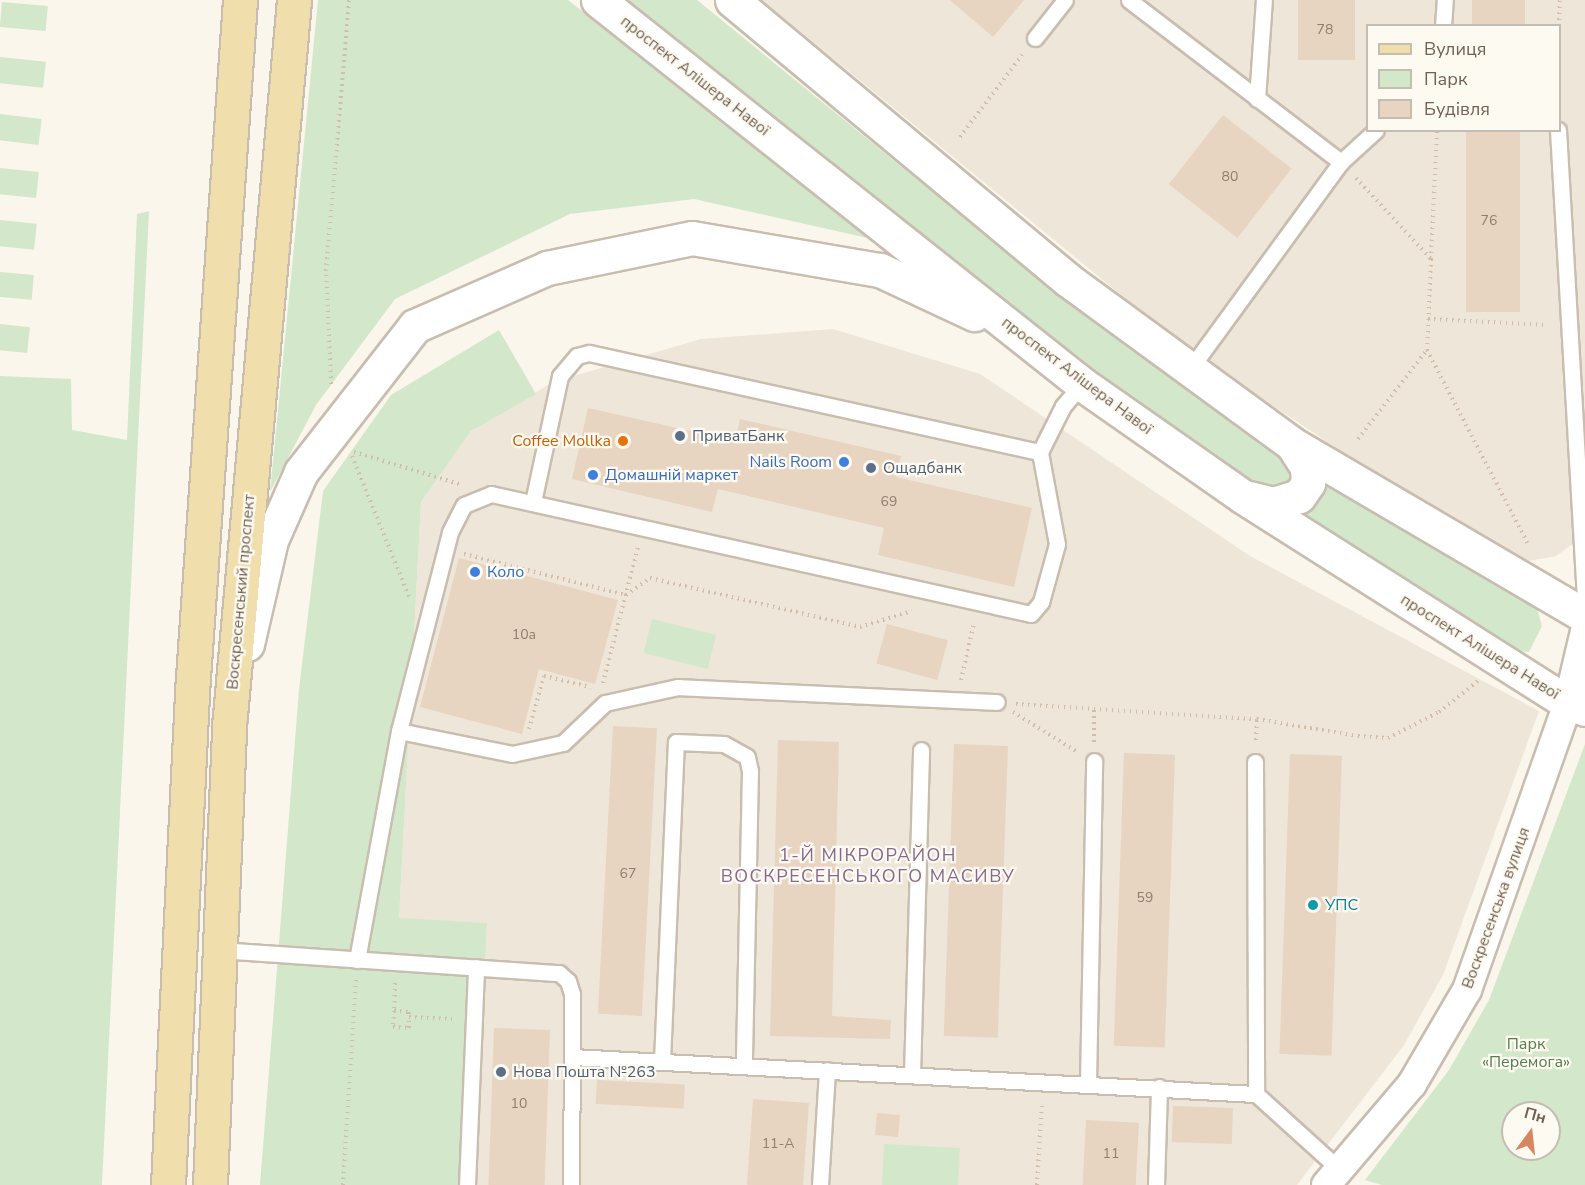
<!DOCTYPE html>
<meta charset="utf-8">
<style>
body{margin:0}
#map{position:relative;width:1585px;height:1185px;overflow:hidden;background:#faf6eb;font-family:"Nunito Sans",sans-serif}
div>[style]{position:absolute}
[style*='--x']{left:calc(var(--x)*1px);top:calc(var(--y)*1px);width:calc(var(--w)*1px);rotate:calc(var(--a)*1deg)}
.residential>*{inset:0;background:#eee6d8}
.green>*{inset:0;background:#d3e7cb;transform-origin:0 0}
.building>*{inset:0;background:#e7d4c1;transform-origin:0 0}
.path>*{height:4px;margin-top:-2px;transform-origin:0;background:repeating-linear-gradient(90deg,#d1bda9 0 1.5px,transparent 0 6px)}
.roads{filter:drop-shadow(2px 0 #c8bdaf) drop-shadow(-2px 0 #c8bdaf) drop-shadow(0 2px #c8bdaf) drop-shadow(0 -2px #c8bdaf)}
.lane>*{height:15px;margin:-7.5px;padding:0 7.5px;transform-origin:7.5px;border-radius:7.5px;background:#fff}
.street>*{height:28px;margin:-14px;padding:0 14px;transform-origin:14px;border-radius:14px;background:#fff}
.secondary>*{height:33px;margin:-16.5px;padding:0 16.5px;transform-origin:16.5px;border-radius:16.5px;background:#fff}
.primary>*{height:33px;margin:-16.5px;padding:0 16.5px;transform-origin:16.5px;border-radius:16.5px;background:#f0dead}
.dots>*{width:16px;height:16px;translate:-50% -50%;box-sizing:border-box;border:3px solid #fdfaf2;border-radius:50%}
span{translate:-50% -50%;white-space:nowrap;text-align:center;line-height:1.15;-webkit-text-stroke:4.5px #fdfaf2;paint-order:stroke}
.number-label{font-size:14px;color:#8f7e6d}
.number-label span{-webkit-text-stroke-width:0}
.street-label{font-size:16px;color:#726151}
.service-label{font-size:16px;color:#4e5e75}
.left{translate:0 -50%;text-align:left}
.food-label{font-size:16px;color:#c56008}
.right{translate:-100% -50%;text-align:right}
.shop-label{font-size:16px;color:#366cbe}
.culture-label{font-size:16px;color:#0d838f}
.park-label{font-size:16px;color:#567c4e}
.neighbourhood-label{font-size:18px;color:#86698d;letter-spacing:1.5px}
.legend{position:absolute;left:1366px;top:24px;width:195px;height:108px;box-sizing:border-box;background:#fdfaf2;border:2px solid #c5bdb2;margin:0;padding:8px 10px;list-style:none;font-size:18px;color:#726151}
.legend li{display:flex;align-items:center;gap:12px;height:30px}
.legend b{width:30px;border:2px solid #c5bdb2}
.north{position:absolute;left:1501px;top:1101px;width:60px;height:60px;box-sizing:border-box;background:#fdfaf2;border:2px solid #c5bdb2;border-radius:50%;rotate:15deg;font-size:16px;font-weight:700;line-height:24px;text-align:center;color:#726151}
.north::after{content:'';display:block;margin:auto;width:21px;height:27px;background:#d48761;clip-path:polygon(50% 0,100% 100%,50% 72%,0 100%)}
</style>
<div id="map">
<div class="residential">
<i style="clip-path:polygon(evenodd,762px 0,1585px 0,1585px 535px,1556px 556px,1522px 562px,1356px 461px,1182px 345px,762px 0,1368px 26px,1560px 26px,1560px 130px,1368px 130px,1368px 26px)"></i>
<i style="clip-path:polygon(833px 329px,980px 374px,1250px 556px,1539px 711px,1443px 975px,1404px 1045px,1297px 1185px,475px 1185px,487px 923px,399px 919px,421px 502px,471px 431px,553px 382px,701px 339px)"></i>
</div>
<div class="green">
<i style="clip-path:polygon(318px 0,568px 0,872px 239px,694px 199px,570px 214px,395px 299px,316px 405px,270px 492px)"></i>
<i style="clip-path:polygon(627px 0,697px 0,1053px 290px,1284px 461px,1537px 609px,1542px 626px,1529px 652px,1510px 650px,1217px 469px)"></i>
<i style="left:2px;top:2px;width:46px;height:25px;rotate:5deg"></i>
<i style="left:0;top:57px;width:46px;height:26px;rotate:6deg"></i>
<i style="left:0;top:114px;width:42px;height:26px;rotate:7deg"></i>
<i style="left:0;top:168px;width:39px;height:26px;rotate:6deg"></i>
<i style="clip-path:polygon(149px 211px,102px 1185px,0 1185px,0 376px,71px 379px,72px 430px,127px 440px,137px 214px)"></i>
<i style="left:0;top:220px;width:37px;height:26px;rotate:6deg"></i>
<i style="left:0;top:272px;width:34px;height:25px;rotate:5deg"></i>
<i style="left:0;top:324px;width:30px;height:26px;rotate:6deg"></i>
<i style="clip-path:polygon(499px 330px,536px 394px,471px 431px,421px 502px,399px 918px,487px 923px,475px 1185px,260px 1185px,299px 689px,323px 491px,391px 395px)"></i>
<i style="left:652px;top:619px;width:66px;height:35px;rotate:14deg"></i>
<i style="clip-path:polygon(evenodd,1585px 744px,1585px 1185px,1382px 1185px,1365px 1180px,1449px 1070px,1489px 1000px,1585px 744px,1513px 1113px,1549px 1113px,1549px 1149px,1513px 1149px,1513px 1113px)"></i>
<i style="left:884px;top:1144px;width:76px;height:41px;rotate:3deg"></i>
</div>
<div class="building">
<i style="clip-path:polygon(950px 0,1024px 0,993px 37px)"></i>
<i style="left:1298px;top:0;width:57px;height:60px"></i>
<i style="left:1472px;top:0;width:53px;height:26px"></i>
<i style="left:1223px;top:115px;width:87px;height:88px;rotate:38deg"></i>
<i style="left:1466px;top:130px;width:54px;height:182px"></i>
<i style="clip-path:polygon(588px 408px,735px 441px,740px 419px,901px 456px,896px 477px,1032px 508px,1014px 587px,878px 555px,884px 528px,718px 489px,712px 512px,572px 479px)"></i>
<i style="clip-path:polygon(459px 558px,618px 600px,595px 684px,539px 669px,522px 734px,420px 707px)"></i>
<i style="left:887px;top:624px;width:63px;height:41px;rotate:15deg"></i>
<i style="left:613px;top:726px;width:44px;height:288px;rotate:3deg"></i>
<i style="clip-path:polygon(778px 740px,839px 742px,832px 1016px,891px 1020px,890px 1039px,770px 1036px)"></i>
<i style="left:954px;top:744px;width:54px;height:292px;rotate:2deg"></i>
<i style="left:1124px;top:753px;width:51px;height:293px;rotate:2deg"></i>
<i style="left:1290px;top:754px;width:52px;height:300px;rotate:2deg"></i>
<i style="left:494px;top:1028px;width:56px;height:157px;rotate:2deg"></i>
<i style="left:597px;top:1080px;width:88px;height:24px;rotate:3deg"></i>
<i style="left:753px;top:1099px;width:56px;height:86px;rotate:4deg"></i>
<i style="left:1173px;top:1106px;width:60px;height:36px;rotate:2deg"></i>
<i style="left:877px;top:1113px;width:23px;height:22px;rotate:5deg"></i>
<i style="left:1086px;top:1120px;width:53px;height:65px;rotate:3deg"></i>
</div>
<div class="path">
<i style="--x:1559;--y:26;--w:26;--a:-88"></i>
<i style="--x:960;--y:137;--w:103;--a:-52.9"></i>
<i style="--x:1356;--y:178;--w:110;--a:47.2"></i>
<i style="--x:1431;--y:259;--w:129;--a:-87.3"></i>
<i style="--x:1431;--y:259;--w:91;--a:92.5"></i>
<i style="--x:1427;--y:350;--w:221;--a:62.5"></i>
<i style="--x:1428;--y:319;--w:119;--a:2.9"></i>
<i style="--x:331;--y:384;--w:113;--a:-92.5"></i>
<i style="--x:326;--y:271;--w:272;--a:-85.1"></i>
<i style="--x:1358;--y:439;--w:113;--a:-52.2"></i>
<i style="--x:354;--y:452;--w:110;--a:16.9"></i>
<i style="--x:352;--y:456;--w:154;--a:67.9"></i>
<i style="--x:464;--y:554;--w:167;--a:14.2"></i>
<i style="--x:626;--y:595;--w:29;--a:-35"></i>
<i style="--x:650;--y:578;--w:216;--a:13.1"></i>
<i style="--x:860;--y:627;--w:54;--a:-17.1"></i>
<i style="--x:961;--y:680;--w:58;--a:-77.2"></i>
<i style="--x:603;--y:683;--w:140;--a:-75.6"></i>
<i style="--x:1016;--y:704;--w:241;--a:3.6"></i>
<i style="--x:1257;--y:719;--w:102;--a:9.6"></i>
<i style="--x:1358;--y:736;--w:30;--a:4"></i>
<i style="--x:1388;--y:738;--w:57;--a:-27"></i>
<i style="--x:1439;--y:712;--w:50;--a:-38.5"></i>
<i style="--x:1013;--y:712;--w:74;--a:31.8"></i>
<i style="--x:529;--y:729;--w:55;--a:-74.2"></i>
<i style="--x:544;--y:676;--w:48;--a:13.2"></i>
<i style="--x:1256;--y:740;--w:21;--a:-87"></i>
<i style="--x:1094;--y:742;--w:33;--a:-90"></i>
<i style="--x:395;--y:983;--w:28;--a:92"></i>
<i style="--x:394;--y:1011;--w:15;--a:4"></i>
<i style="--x:409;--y:1012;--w:5;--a:90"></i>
<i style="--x:409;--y:1017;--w:43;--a:2.7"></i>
<i style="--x:394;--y:1011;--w:16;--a:94"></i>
<i style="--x:393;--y:1027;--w:16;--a:4"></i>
<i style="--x:409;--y:1028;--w:11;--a:-90"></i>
<i style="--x:343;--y:1185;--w:206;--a:-86.4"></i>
<i style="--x:1037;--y:1185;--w:82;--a:-86.5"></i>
</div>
<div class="roads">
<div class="lane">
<i style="--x:1129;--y:0;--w:267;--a:37.4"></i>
<i style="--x:1443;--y:26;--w:26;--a:-86"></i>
<i style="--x:1035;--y:38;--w:48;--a:-51.7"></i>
<i style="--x:1257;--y:99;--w:99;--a:-86"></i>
<i style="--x:1558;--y:130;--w:464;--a:86.7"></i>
<i style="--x:1190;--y:369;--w:256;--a:-53.9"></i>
<i style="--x:1341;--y:162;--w:47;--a:-42.4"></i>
<i style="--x:533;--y:502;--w:129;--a:-77.9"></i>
<i style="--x:560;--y:376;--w:26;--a:-50"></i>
<i style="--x:577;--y:356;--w:12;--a:-14"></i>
<i style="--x:589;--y:353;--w:462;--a:12.4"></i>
<i style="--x:399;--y:731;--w:115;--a:11.5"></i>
<i style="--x:512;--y:754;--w:52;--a:-12.2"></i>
<i style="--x:563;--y:743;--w:58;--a:-43.6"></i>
<i style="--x:605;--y:703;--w:75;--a:-12.4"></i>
<i style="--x:678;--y:687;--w:319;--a:2.7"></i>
<i style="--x:1255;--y:762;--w:332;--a:89.8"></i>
<i style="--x:219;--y:950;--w:341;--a:3.9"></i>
<i style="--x:559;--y:973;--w:12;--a:42"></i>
<i style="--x:568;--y:981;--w:14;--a:73"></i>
<i style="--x:572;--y:994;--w:63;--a:90"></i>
<i style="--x:572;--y:1057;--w:685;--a:3.1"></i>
<i style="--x:1256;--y:1094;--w:110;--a:42.1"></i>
<i style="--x:357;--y:960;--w:233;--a:-79.6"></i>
<i style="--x:399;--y:731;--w:205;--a:-75.6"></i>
<i style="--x:450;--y:532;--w:30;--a:-63"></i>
<i style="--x:464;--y:505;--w:29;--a:-22"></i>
<i style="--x:491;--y:494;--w:553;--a:12.53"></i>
<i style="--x:1031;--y:614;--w:16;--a:-50"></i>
<i style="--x:1041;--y:602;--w:60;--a:-74.6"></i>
<i style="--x:1057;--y:544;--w:94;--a:-100.5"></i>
<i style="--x:1040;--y:452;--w:51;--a:-63.4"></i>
<i style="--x:1063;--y:406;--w:29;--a:-49"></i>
<i style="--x:662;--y:1061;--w:319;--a:-87.5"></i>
<i style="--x:676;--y:742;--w:48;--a:2.4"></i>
<i style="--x:724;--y:744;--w:26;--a:29"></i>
<i style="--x:747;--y:757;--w:14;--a:78"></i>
<i style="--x:750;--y:771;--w:295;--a:91.2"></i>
<i style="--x:912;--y:1075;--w:325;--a:-88.4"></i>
<i style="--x:1088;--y:1083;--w:322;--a:-88.9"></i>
<i style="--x:467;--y:1185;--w:218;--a:-87.6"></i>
<i style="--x:571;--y:1185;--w:128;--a:-89.6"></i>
<i style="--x:820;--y:1185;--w:115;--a:-86.5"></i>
<i style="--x:1156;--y:1185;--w:98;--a:-88.2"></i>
</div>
<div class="street">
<i style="--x:1326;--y:1185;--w:133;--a:-49.6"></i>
<i style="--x:1412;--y:1084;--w:109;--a:-59.7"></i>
<i style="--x:1467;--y:990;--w:304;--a:-70.6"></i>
<i style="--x:1568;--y:703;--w:74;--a:-76.7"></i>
</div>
<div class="secondary">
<i style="--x:598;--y:0;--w:618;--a:38.43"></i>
<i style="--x:1082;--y:384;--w:195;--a:35"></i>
<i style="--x:1242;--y:496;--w:386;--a:32.4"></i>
<i style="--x:1568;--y:703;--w:18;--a:19"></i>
<i style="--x:732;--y:0;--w:437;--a:39.8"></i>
<i style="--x:1068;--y:280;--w:278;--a:36.2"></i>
<i style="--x:1292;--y:444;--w:340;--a:30.4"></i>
<i style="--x:1249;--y:498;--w:25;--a:14"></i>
<i style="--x:1273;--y:504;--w:27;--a:-17"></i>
<i style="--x:1299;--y:496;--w:16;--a:-55"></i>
<i style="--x:1308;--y:483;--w:16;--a:-94"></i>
<i style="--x:1307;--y:467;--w:27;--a:-123"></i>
<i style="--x:247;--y:644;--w:107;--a:-77"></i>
<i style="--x:271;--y:540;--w:74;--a:-66.2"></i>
<i style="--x:301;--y:472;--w:185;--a:-52"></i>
<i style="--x:415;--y:326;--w:144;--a:-23.7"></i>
<i style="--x:547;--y:268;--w:148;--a:-11.7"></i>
<i style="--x:692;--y:238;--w:191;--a:9.7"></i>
<i style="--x:880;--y:270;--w:104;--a:25.1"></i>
</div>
<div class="primary">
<i style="--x:168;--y:1185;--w:494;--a:-87.2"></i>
<i style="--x:192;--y:692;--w:694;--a:-86.03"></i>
<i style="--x:210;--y:1185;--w:469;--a:-87.6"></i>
<i style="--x:230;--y:716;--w:719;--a:-84.89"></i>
</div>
</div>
<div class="dots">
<i style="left:680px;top:436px;background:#5c6f8a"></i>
<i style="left:623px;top:441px;background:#e8710a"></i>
<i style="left:844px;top:462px;background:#3f7fe0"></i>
<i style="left:871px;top:468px;background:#5c6f8a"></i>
<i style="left:593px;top:475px;background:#3f7fe0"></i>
<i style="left:475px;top:572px;background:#3f7fe0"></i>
<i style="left:1313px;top:905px;background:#0f9aa8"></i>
<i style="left:501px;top:1072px;background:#5c6f8a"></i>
</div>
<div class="number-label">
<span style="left:1325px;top:30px">78</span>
<span style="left:1230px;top:177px">80</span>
<span style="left:1489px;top:221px">76</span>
<span style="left:889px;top:502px">69</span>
<span style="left:524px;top:635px">10а</span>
<span style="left:628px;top:874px">67</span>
<span style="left:1145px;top:898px">59</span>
<span style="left:519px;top:1104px">10</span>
<span style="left:778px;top:1144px">11-А</span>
<span style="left:1111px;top:1154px">11</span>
</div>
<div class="street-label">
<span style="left:695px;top:76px;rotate:38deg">проспект Алішера Навої</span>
<span style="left:1077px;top:376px;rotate:37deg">проспект Алішера Навої</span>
<span style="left:241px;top:592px;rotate:-85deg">Воскресенський проспект</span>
<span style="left:1480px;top:647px;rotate:32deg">проспект Алішера Навої</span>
<span style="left:1496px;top:908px;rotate:-70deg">Воскресенська вулиця</span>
</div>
<div class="service-label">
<span class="left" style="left:692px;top:436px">ПриватБанк</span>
<span class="left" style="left:883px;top:468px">Ощадбанк</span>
<span class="left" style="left:513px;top:1072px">Нова Пошта №263</span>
</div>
<div class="food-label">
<span class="right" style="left:611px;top:441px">Coffee Mollka</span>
</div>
<div class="shop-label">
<span class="right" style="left:832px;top:462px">Nails Room</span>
<span class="left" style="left:605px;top:475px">Домашній маркет</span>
<span class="left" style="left:487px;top:572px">Коло</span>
</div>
<div class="culture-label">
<span class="left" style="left:1325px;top:905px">УПС</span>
</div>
<div class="park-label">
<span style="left:1526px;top:1053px">Парк<br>«Перемога»</span>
</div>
<div class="neighbourhood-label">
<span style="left:868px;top:866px">1-Й МІКРОРАЙОН<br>ВОСКРЕСЕНСЬКОГО МАСИВУ</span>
</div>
<ul class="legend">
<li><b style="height:8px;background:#f0dead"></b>Вулиця</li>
<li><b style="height:16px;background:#d3e7cb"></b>Парк</li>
<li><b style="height:16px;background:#e7d4c1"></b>Будівля</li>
</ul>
<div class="north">Пн</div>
</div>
